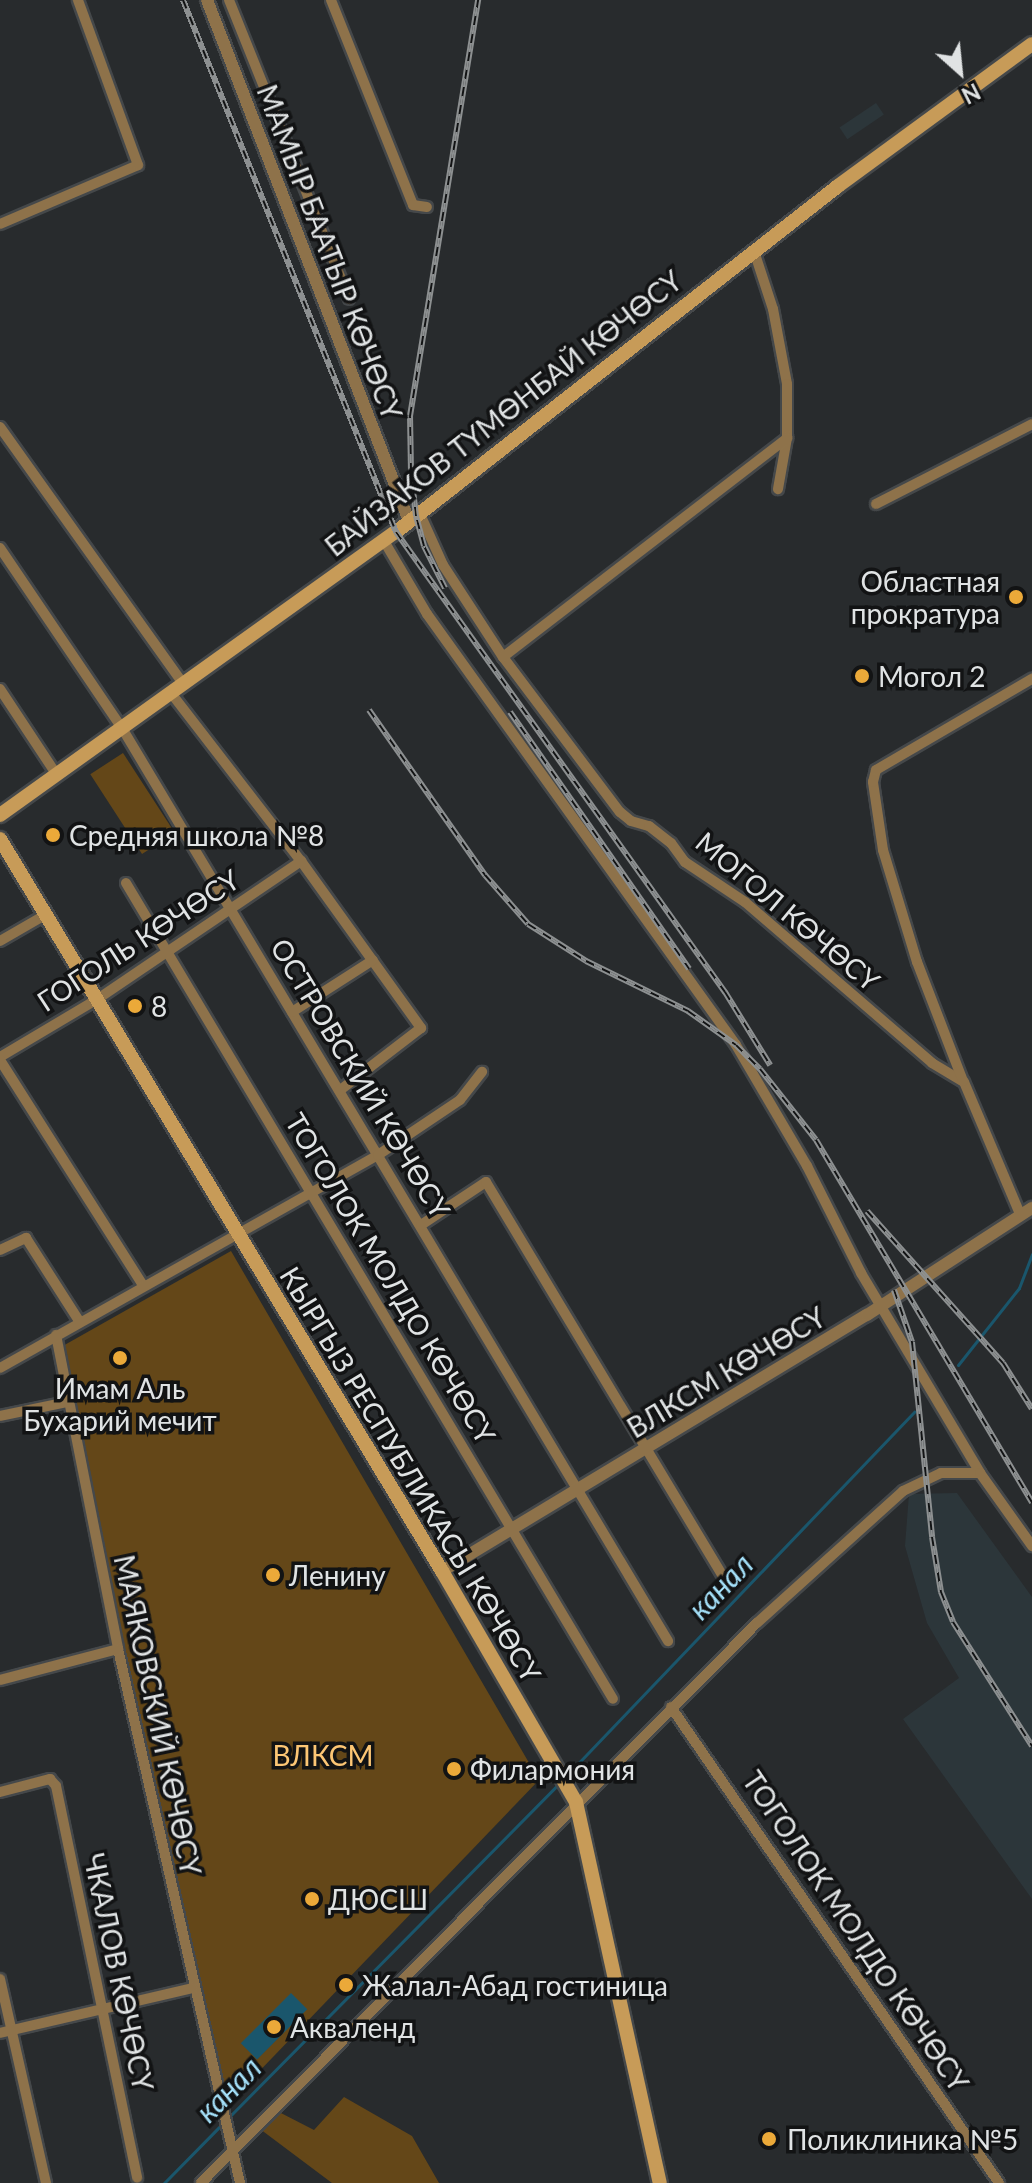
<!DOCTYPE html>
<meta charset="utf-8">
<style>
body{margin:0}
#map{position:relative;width:1032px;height:2183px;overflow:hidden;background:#282b2d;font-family:Lato,sans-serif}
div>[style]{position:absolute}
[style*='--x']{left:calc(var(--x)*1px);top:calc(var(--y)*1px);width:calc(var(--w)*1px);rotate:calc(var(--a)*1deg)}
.built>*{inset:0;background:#2c363a;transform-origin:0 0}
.green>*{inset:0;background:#644718;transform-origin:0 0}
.water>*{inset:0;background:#1a566c;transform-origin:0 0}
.stream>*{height:3px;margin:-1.5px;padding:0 1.5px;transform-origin:1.5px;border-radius:1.5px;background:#1a566c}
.roads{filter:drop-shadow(2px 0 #45484a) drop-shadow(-2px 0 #45484a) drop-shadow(0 2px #45484a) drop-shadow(0 -2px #45484a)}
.minor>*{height:10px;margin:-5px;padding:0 5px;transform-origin:5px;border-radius:5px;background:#8e724a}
.tertiary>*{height:12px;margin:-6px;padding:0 6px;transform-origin:6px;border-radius:6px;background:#8e724a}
.secondary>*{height:14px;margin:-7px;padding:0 7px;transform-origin:7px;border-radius:7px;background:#c79b58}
.rail>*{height:6px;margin-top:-3px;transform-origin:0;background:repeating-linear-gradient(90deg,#121314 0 9px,#8d9091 0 18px);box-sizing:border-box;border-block:2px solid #8d9091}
.dots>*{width:22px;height:22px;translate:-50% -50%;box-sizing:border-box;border:4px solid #121314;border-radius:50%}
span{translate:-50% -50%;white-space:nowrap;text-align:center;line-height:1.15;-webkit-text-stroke:7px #121314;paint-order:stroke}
.street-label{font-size:28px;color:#e0e3e4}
.poi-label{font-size:28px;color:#e0e3e4}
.right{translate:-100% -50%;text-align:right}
.left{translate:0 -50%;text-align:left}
.park-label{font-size:28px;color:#fcc674}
.water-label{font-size:30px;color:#a4e0f9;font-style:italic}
.north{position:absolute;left:920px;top:32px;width:80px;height:80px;-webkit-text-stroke:6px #121314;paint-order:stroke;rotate:153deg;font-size:22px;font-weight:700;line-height:32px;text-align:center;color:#e0e3e4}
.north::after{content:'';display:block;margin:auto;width:28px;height:36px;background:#e0e3e4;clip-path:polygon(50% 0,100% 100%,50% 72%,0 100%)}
</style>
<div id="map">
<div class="built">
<i style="left:876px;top:103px;width:14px;height:44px;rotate:56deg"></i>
<i style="clip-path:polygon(957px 1493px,1032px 1597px,1032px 1899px,903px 1719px,959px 1678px,927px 1623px,905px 1546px,909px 1494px)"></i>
</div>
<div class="green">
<i style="left:123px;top:753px;width:95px;height:39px;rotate:57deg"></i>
<i style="clip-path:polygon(231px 1251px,539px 1780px,225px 2107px,186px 1953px,61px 1347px)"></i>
<i style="clip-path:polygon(344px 2097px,412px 2136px,439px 2183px,332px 2183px,260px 2129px,277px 2111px,314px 2130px)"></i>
</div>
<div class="water">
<i style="left:291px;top:1993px;width:23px;height:71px;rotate:45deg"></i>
</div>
<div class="stream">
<i style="--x:958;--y:1365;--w:98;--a:-51.6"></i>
<i style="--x:1019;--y:1288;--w:36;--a:-69"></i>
<i style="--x:566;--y:1776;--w:504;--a:-46.29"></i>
<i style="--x:228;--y:2118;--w:470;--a:-45.3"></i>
<i style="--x:164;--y:2183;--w:84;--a:-45.5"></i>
</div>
<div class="roads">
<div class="minor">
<i style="--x:229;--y:0;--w:322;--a:68.1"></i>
<i style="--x:331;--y:0;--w:221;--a:68.2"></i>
<i style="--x:413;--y:205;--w:14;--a:8"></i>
<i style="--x:0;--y:224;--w:150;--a:-23.1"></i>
<i style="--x:138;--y:165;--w:176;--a:-110"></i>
<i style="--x:754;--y:251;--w:61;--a:71.9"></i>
<i style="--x:773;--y:309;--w:76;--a:79.4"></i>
<i style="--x:787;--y:384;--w:54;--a:90"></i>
<i style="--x:787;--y:438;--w:52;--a:100"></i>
<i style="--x:0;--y:427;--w:315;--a:54.5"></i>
<i style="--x:876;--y:504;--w:175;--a:-27.1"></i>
<i style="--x:420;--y:514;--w:56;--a:65.7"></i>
<i style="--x:443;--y:565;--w:110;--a:56.9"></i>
<i style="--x:503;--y:657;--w:194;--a:53"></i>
<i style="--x:620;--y:812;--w:14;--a:39"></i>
<i style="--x:631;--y:821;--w:19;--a:16"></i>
<i style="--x:649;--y:826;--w:28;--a:38"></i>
<i style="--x:671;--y:843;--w:24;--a:54"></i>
<i style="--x:685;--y:862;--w:72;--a:33.7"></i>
<i style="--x:745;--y:902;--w:247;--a:40.7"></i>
<i style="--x:932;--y:1063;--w:37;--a:31"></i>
<i style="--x:964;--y:1082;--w:143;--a:67"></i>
<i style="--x:384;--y:541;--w:85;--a:59.5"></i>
<i style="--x:427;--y:614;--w:530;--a:54.36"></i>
<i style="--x:736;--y:1045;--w:140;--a:59.6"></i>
<i style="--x:807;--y:1166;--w:120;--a:63.2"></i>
<i style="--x:861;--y:1273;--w:233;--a:59.2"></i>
<i style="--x:0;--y:548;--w:217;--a:55.9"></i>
<i style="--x:122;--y:728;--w:1064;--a:59.12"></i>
<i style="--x:503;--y:657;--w:359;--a:-37.6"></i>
<i style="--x:0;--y:689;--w:103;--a:56.5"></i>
<i style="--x:171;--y:693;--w:212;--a:52.3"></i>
<i style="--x:301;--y:861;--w:206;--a:54.3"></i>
<i style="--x:421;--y:1028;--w:103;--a:142.5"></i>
<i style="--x:126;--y:883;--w:950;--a:59.17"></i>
<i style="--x:0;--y:941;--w:52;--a:-30"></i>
<i style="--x:292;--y:1012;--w:96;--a:-32.7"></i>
<i style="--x:0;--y:1057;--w:112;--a:-30.7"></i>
<i style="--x:96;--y:1000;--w:248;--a:-34.1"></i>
<i style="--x:0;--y:1060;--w:267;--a:57.6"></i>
<i style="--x:963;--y:1081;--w:128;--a:-111.1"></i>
<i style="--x:917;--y:962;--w:117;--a:-106.9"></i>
<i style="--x:883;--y:850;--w:69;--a:-98.4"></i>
<i style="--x:873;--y:782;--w:12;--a:-76"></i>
<i style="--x:876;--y:770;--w:181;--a:-30.3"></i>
<i style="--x:421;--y:1225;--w:78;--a:-33.5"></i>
<i style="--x:486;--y:1182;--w:466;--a:59"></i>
<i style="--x:0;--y:1250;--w:29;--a:-25"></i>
<i style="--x:26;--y:1238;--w:98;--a:57.4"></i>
<i style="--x:56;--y:1335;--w:320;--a:78.8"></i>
<i style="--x:118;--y:1649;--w:548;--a:77.13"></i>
<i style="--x:0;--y:1368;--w:434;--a:-29.4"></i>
<i style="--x:378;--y:1155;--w:99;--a:-33.9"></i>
<i style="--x:460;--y:1100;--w:36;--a:-52"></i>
<i style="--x:0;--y:1416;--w:68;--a:-11.8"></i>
<i style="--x:0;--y:1680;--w:122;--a:-14.7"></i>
<i style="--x:671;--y:1707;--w:578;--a:55.43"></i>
<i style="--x:0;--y:1792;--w:52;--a:-14.6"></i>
<i style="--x:50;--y:1779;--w:9;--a:49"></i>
<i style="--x:56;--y:1786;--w:400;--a:78.3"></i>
<i style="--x:0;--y:1979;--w:209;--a:77.3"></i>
<i style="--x:0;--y:2033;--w:198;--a:-13.1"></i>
<i style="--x:201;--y:2183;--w:789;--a:-45.21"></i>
<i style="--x:757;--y:1623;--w:197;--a:-42.1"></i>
<i style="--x:903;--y:1491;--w:42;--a:-25.3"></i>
<i style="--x:941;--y:1473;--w:39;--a:0"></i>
<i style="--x:980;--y:1473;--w:90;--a:54.5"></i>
</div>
<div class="tertiary">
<i style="--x:207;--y:0;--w:559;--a:68.81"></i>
<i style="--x:442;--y:1571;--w:496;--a:-31.1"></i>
<i style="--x:867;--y:1315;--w:197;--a:-33"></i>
</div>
<div class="secondary">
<i style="--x:0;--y:815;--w:487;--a:-35.6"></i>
<i style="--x:396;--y:532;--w:561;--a:-38.05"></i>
<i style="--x:838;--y:186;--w:240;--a:-36.2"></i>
<i style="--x:0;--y:839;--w:855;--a:58.88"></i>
<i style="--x:442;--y:1571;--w:267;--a:59.9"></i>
<i style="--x:576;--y:1802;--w:390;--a:77.6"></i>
</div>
</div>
<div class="rail">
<i style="--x:183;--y:0;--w:573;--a:68.18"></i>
<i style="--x:396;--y:532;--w:566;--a:54.43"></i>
<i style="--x:725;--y:992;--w:86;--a:58.3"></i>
<i style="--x:445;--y:588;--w:47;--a:-116.6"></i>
<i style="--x:424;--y:546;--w:31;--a:-105"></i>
<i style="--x:416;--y:516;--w:44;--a:-96.5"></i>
<i style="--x:411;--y:472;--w:56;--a:-91"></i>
<i style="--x:410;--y:416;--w:422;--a:-80.7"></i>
<i style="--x:369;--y:710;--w:202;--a:54.9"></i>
<i style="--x:485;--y:875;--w:65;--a:48.7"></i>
<i style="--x:528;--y:924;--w:69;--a:32.5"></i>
<i style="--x:586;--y:961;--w:114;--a:26.1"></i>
<i style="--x:688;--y:1011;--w:59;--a:35.3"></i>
<i style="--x:736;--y:1045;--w:34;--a:45"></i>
<i style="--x:760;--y:1069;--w:90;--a:51.7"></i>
<i style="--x:816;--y:1140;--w:422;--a:59.2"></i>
<i style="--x:510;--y:712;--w:313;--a:55.1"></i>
<i style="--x:867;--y:1211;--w:204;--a:48.2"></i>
<i style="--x:1003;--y:1363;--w:54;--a:57.8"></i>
<i style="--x:894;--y:1290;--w:55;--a:70.9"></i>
<i style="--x:912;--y:1342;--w:196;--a:84.1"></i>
<i style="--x:932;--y:1537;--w:56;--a:80.7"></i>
<i style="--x:941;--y:1592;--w:32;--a:68"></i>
<i style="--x:953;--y:1622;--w:147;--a:57.5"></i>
</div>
<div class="dots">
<i style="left:1016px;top:597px;background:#eba939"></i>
<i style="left:862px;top:676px;background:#eba939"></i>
<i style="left:53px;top:835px;background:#eba939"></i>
<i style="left:135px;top:1006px;background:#eba939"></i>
<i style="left:120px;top:1358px;background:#eba939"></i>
<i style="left:273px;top:1575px;background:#eba939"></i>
<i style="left:454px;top:1769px;background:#eba939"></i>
<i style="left:312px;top:1899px;background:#eba939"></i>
<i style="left:346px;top:1985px;background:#eba939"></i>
<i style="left:274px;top:2027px;background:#eba939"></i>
<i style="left:769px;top:2139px;background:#eba939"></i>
</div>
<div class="street-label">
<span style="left:330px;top:252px;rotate:69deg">МАМЫР БААТЫР КӨЧӨСҮ</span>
<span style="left:503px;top:413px;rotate:-38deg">БАЙЗАКОВ ТҮМӨНБАЙ КӨЧӨСҮ</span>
<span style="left:788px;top:911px;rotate:40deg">МОГОЛ КӨЧӨСҮ</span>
<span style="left:138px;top:940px;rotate:-33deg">ГОГОЛЬ КӨЧӨСҮ</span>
<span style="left:361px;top:1078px;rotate:59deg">ОСТРОВСКИЙ КӨЧӨСҮ</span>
<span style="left:391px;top:1278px;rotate:59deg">ТОГОЛОК МОЛДО КӨЧӨСҮ</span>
<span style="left:726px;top:1372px;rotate:-31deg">ВЛКСМ КӨЧӨСҮ</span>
<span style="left:411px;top:1474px;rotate:59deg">КЫРГЫЗ РЕСПУБЛИКАСЫ КӨЧӨСҮ</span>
<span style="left:158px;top:1715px;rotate:78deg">МАЯКОВСКИЙ КӨЧӨСҮ</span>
<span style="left:856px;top:1931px;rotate:56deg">ТОГОЛОК МОЛДО КӨЧӨСҮ</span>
<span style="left:119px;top:1972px;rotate:78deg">ЧКАЛОВ КӨЧӨСҮ</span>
</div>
<div class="poi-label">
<span class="right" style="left:1000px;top:597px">Областная<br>прократура</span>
<span class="left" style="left:878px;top:676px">Могол 2</span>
<span class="left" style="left:69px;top:835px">Средняя школа №8</span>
<span class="left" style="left:151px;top:1006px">8</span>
<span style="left:120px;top:1404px">Имам Аль<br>Бухарий мечит</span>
<span class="left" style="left:289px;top:1575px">Ленину</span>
<span class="left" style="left:470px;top:1769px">Филармония</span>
<span class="left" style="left:328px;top:1899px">ДЮСШ</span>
<span class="left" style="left:362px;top:1985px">Жалал-Абад гостиница</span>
<span class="left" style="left:290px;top:2027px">Акваленд</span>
<span class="left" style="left:787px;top:2139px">Поликлиника №5</span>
</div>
<div class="park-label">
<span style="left:323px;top:1755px">ВЛКСМ</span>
</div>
<div class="water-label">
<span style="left:720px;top:1586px;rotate:-46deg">канал</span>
<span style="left:228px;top:2089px;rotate:-45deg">канал</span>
</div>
<div class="north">N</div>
</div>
